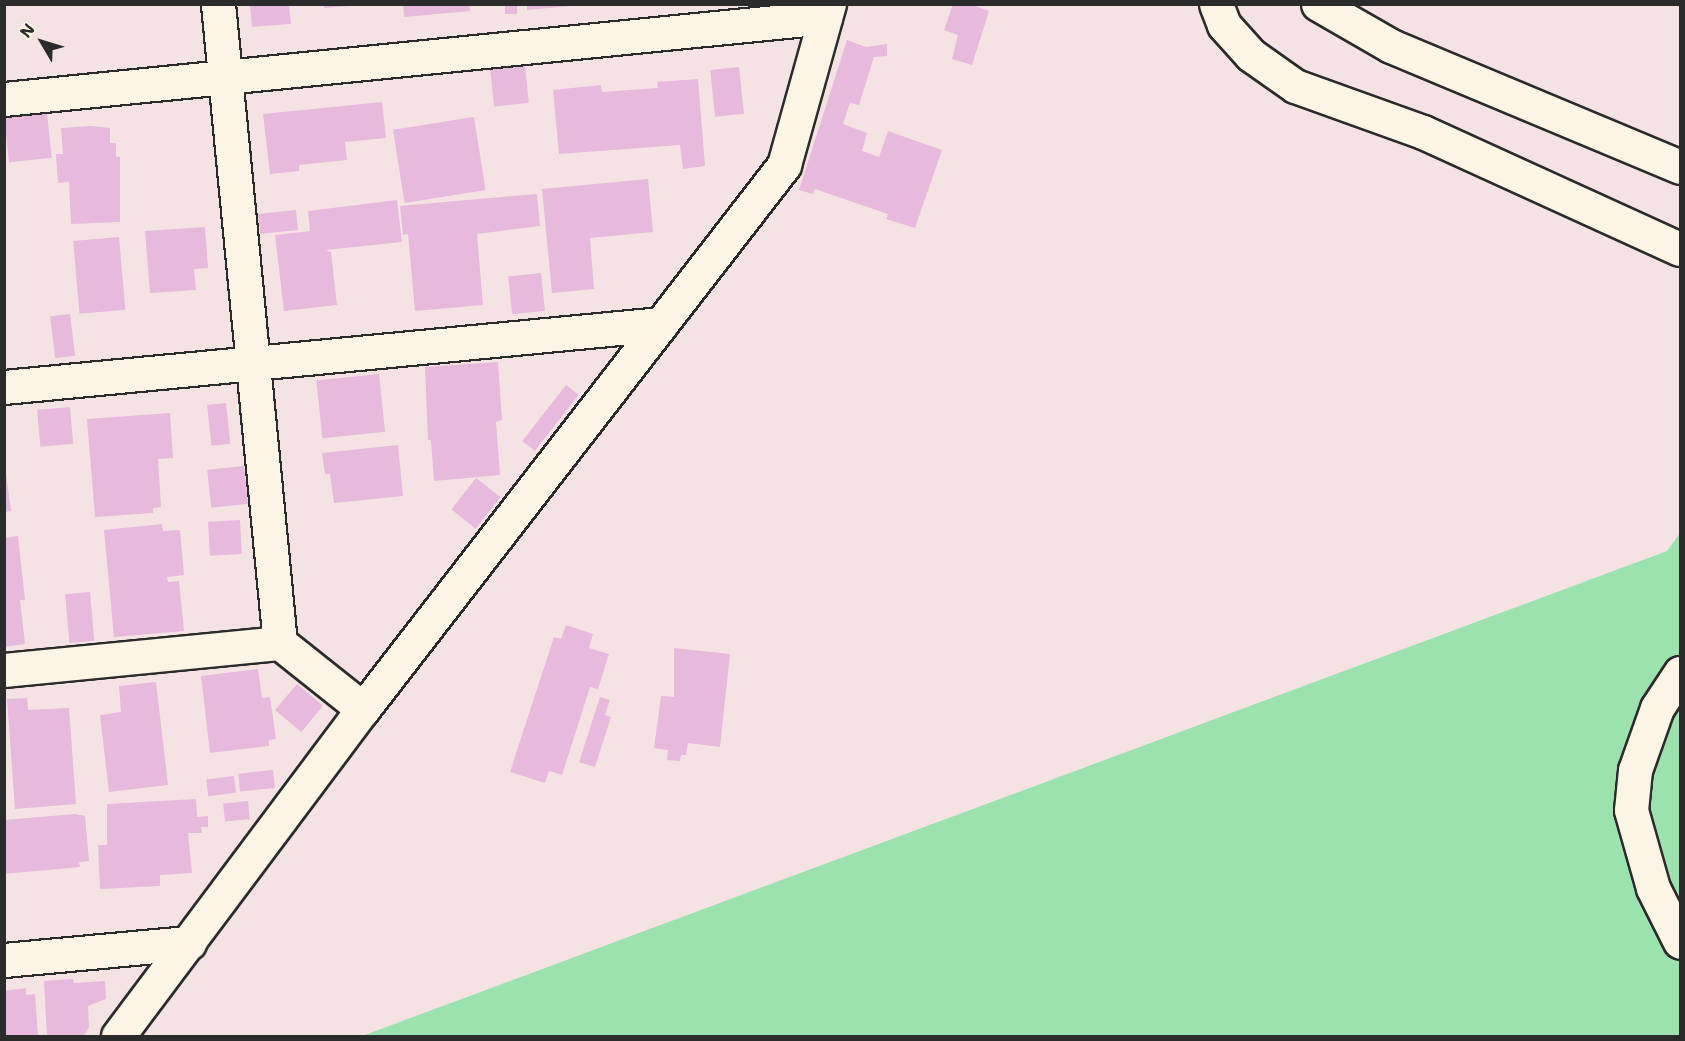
<!DOCTYPE html>
<style>
body{margin:0}
#map{position:relative;width:1685px;height:1041px;overflow:hidden;background:#f5e3e3;font-family:"Shantell Sans",sans-serif}
div>[style]{position:absolute}
[style*='--x']{left:calc(var(--x)*1px);top:calc(var(--y)*1px);width:calc(var(--w)*1px);rotate:calc(var(--a)*1deg)}
.green>*{inset:0;background:#9ce2ae}
.building>*{inset:0;background:#e6b9dd;transform-origin:0 0}
.roads{filter:drop-shadow(2px 0 #2b2b2b) drop-shadow(-2px 0 #2b2b2b) drop-shadow(0 2px #2b2b2b) drop-shadow(0 -2px #2b2b2b)}
.street>*{height:33px;margin:-16.5px;padding:0 16.5px;transform-origin:16.5px;border-radius:16.5px;background:#fcf5e5}
span{translate:-50% -50%;white-space:nowrap;text-align:center;line-height:1.15;-webkit-text-stroke:5px #fcf5e5;paint-order:stroke}
.frame{position:absolute;inset:0;border:6px solid #2b2b2b;pointer-events:none}
.north{position:absolute;left:12px;top:12px;width:60px;height:60px;-webkit-text-stroke:4px #fcf5e5;paint-order:stroke;rotate:308deg;font-size:16px;font-weight:700;line-height:24px;text-align:center;color:#2b2b2b}
.north::after{content:'';display:block;margin:auto;width:21px;height:27px;background:#2b2b2b;clip-path:polygon(50% 0,100% 100%,50% 72%,0 100%)}
</style>
<div id="map">
<div class="green">
<i style="clip-path:polygon(1680px 533px,1680px 1036px,362px 1036px,1667px 551px)"></i>
</div>
<div class="building">
<i style="clip-path:polygon(324px 4px,350px 4px,350px 6px,324px 8px)"></i>
<i style="clip-path:polygon(403px 4px,469px 4px,470px 11px,404px 17px)"></i>
<i style="left:505px;top:4px;width:12px;height:10px"></i>
<i style="clip-path:polygon(527px 4px,570px 4px,570px 6px,527px 10px)"></i>
<i style="clip-path:polygon(953px 4px,970px 4px,989px 11px,972px 65px,952px 59px,958px 35px,944px 30px)"></i>
<i style="clip-path:polygon(250px 5px,289px 5px,291px 24px,252px 27px)"></i>
<i style="clip-path:polygon(847px 40px,866px 47px,887px 44px,887px 56px,874px 57px,859px 105px,850px 103px,843px 124px,867px 133px,862px 151px,879px 157px,888px 131px,942px 150px,915px 228px,886px 219px,888px 214px,815px 189px,813px 194px,799px 190px)"></i>
<i style="left:525px;top:66px;width:37px;height:35px;rotate:84deg"></i>
<i style="left:739px;top:67px;width:47px;height:29px;rotate:84deg"></i>
<i style="clip-path:polygon(698px 79px,705px 166px,683px 169px,680px 145px,559px 154px,553px 90px,601px 85px,602px 92px,658px 88px,657px 82px)"></i>
<i style="clip-path:polygon(382px 102px,386px 138px,345px 142px,347px 160px,299px 165px,299px 171px,270px 174px,263px 114px)"></i>
<i style="left:47px;top:113px;width:45px;height:43px;rotate:84deg"></i>
<i style="left:474px;top:117px;width:74px;height:82px;rotate:81deg"></i>
<i style="clip-path:polygon(91px 126px,110px 128px,110px 143px,116px 143px,116px 157px,120px 157px,120px 222px,71px 224px,69px 182px,58px 183px,56px 154px,63px 154px,61px 128px)"></i>
<i style="clip-path:polygon(648px 179px,653px 232px,590px 238px,594px 289px,552px 293px,542px 189px)"></i>
<i style="clip-path:polygon(537px 194px,540px 226px,477px 234px,483px 305px,415px 311px,408px 234px,403px 235px,400px 206px)"></i>
<i style="clip-path:polygon(397px 200px,402px 242px,326px 250px,331px 252px,337px 305px,284px 311px,275px 235px,310px 231px,308px 211px)"></i>
<i style="left:296px;top:210px;width:20px;height:38px;rotate:84deg"></i>
<i style="clip-path:polygon(205px 227px,208px 268px,194px 269px,196px 290px,150px 293px,145px 231px)"></i>
<i style="left:119px;top:237px;width:73px;height:46px;rotate:85deg"></i>
<i style="left:541px;top:273px;width:38px;height:33px;rotate:84deg"></i>
<i style="left:70px;top:314px;width:42px;height:20px;rotate:83deg"></i>
<i style="clip-path:polygon(498px 362px,502px 420px,496px 422px,500px 475px,434px 481px,431px 440px,428px 440px,425px 367px)"></i>
<i style="left:379px;top:374px;width:58px;height:63px;rotate:84deg"></i>
<i style="left:566px;top:385px;width:16px;height:71px;rotate:38deg"></i>
<i style="left:226px;top:403px;width:41px;height:19px;rotate:84deg"></i>
<i style="left:70px;top:407px;width:37px;height:33px;rotate:85deg"></i>
<i style="clip-path:polygon(170px 413px,173px 458px,158px 459px,161px 507px,153px 508px,153px 513px,95px 517px,87px 419px)"></i>
<i style="clip-path:polygon(398px 445px,403px 496px,334px 503px,330px 474px,325px 474px,322px 453px)"></i>
<i style="clip-path:polygon(4px 458px,11px 511px,4px 512px)"></i>
<i style="left:244px;top:466px;width:38px;height:37px;rotate:84deg"></i>
<i style="left:476px;top:478px;width:31px;height:40px;rotate:38deg"></i>
<i style="left:240px;top:520px;width:34px;height:32px;rotate:87deg"></i>
<i style="clip-path:polygon(162px 524px,163px 531px,180px 530px,184px 575px,167px 577px,168px 582px,179px 581px,184px 631px,114px 637px,104px 530px)"></i>
<i style="clip-path:polygon(18px 536px,25px 600px,20px 600px,25px 644px,4px 647px,4px 538px)"></i>
<i style="left:90px;top:592px;width:49px;height:25px;rotate:85deg"></i>
<i style="clip-path:polygon(566px 625px,593px 634px,589px 648px,609px 654px,598px 689px,590px 687px,562px 775px,549px 771px,545px 783px,510px 772px,554px 637px,561px 639px)"></i>
<i style="clip-path:polygon(674px 648px,730px 654px,720px 747px,688px 743px,686px 755px,681px 755px,680px 761px,667px 760px,668px 750px,654px 748px,661px 696px,674px 697px)"></i>
<i style="clip-path:polygon(258px 669px,262px 698px,270px 697px,276px 739px,269px 740px,269px 746px,210px 753px,201px 676px)"></i>
<i style="clip-path:polygon(156px 682px,168px 785px,109px 792px,100px 715px,121px 712px,119px 686px)"></i>
<i style="left:297px;top:684px;width:34px;height:34px;rotate:40deg"></i>
<i style="clip-path:polygon(600px 697px,610px 700px,605px 715px,611px 717px,595px 767px,579px 762px)"></i>
<i style="clip-path:polygon(27px 698px,28px 710px,69px 708px,76px 804px,15px 809px,7px 699px)"></i>
<i style="left:273px;top:770px;width:18px;height:35px;rotate:84deg"></i>
<i style="left:234px;top:776px;width:17px;height:28px;rotate:83deg"></i>
<i style="clip-path:polygon(196px 799px,197px 817px,208px 816px,208px 827px,201px 827px,202px 833px,188px 833px,192px 873px,160px 875px,160px 886px,100px 889px,98px 845px,107px 845px,107px 804px)"></i>
<i style="left:248px;top:801px;width:18px;height:25px;rotate:84deg"></i>
<i style="clip-path:polygon(75px 814px,85px 816px,89px 861px,79px 862px,80px 867px,4px 874px,4px 820px)"></i>
<i style="clip-path:polygon(73px 979px,74px 983px,105px 981px,106px 999px,88px 1006px,89px 1027px,84px 1036px,47px 1036px,44px 981px)"></i>
<i style="clip-path:polygon(26px 988px,26px 995px,35px 994px,38px 1036px,4px 1036px,4px 991px)"></i>
</div>
<div class="roads">
<div class="street">
<i style="--x:218;--y:4;--w:642;--a:84.46"></i>
<i style="--x:1216;--y:4;--w:22;--a:69"></i>
<i style="--x:1224;--y:25;--w:40;--a:48"></i>
<i style="--x:1251;--y:55;--w:54;--a:35.2"></i>
<i style="--x:1295;--y:86;--w:136;--a:19.8"></i>
<i style="--x:1423;--y:132;--w:282;--a:24.5"></i>
<i style="--x:1318;--y:4;--w:84;--a:29.9"></i>
<i style="--x:1391;--y:46;--w:313;--a:22.7"></i>
<i style="--x:4;--y:99;--w:825;--a:-5.7"></i>
<i style="--x:4;--y:387;--w:660;--a:-5.48"></i>
<i style="--x:4;--y:670;--w:277;--a:-5.6"></i>
<i style="--x:280;--y:643;--w:106;--a:38.5"></i>
<i style="--x:1680;--y:673;--w:42;--a:123.3"></i>
<i style="--x:1657;--y:708;--w:66;--a:109.5"></i>
<i style="--x:1635;--y:770;--w:40;--a:95.7"></i>
<i style="--x:1631;--y:810;--w:81;--a:74.2"></i>
<i style="--x:1653;--y:888;--w:60;--a:63.4"></i>
<i style="--x:4;--y:960;--w:186;--a:-5.3"></i>
<i style="--x:118;--y:1036;--w:409;--a:-53.2"></i>
<i style="--x:363;--y:709;--w:688;--a:-52.26"></i>
<i style="--x:784;--y:165;--w:167;--a:-74.4"></i>
</div>
</div>
<div class="frame"></div>
<div class="north">N</div>
</div>
